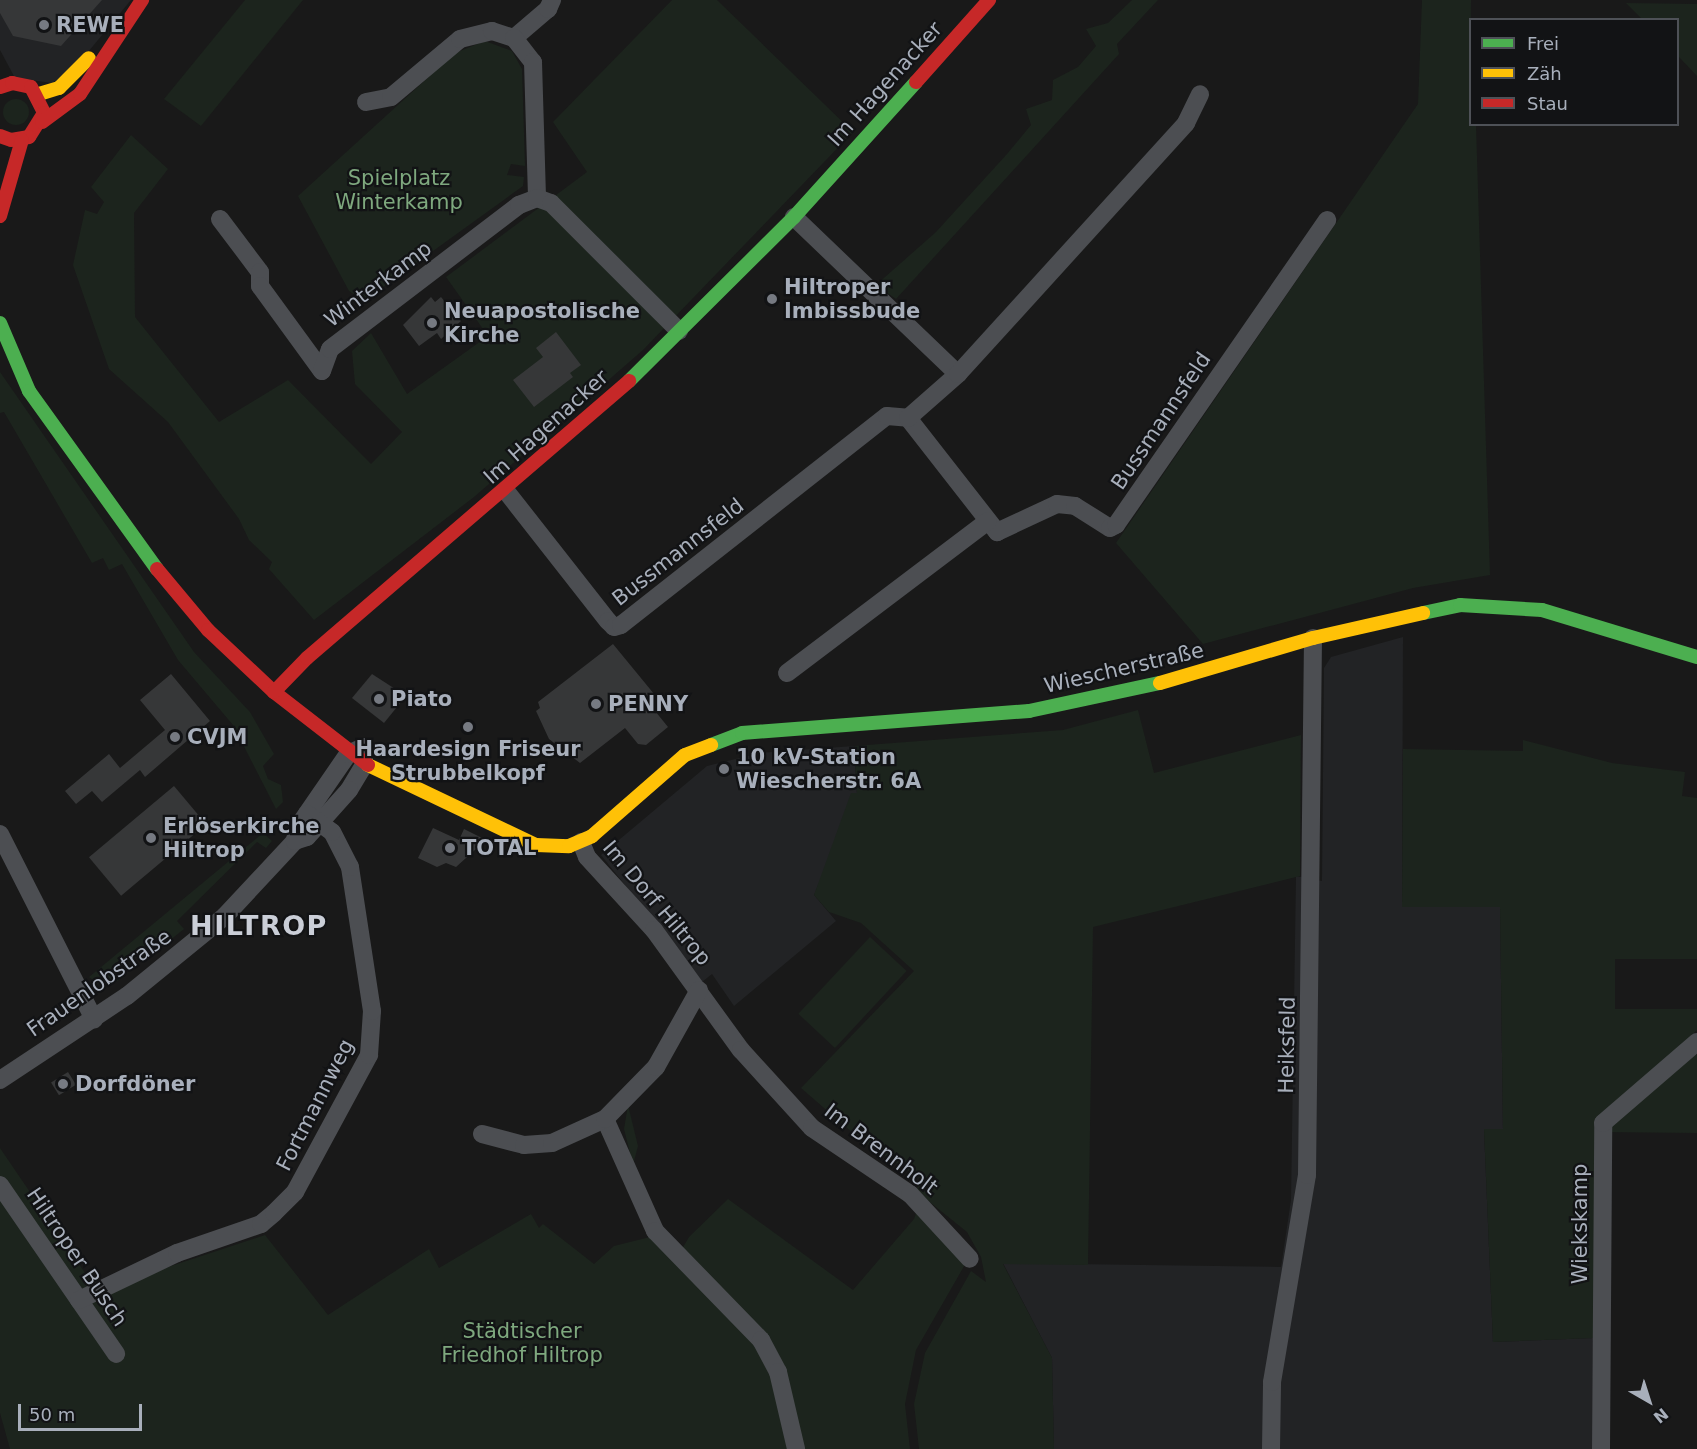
<!DOCTYPE html>
<meta charset="utf-8">
<style>
body{margin:0}
#map{position:relative;width:1697px;height:1449px;overflow:hidden;background:#191919;font-family:"DejaVu Sans",sans-serif}
div>[style]{position:absolute}
[style*='--x']{left:calc(var(--x)*1px);top:calc(var(--y)*1px);width:calc(var(--w)*1px);rotate:calc(var(--a)*1deg)}
.built>*{inset:0;background:#222325}
.green>*{inset:0;background:#1c241d;transform-origin:0 0}
.round{border-radius:50%}
.building>*{inset:0;background:#363738;transform-origin:0 0}
.street>*{height:18px;margin:-9px;padding:0 9px;transform-origin:9px;border-radius:9px;background:#4c4e52}
.fast>*{height:14px;margin:-7px;padding:0 7px;transform-origin:7px;border-radius:7px;background:#4caf50}
.slow>*{height:14px;margin:-7px;padding:0 7px;transform-origin:7px;border-radius:7px;background:#ffc107}
.jam>*{height:14px;margin:-7px;padding:0 7px;transform-origin:7px;border-radius:7px;background:#c62828}
.dots>*{width:16px;height:16px;translate:-50% -50%;box-sizing:border-box;border:3px solid #121315;border-radius:50%}
span{translate:-50% -50%;white-space:nowrap;text-align:center;line-height:1.15;-webkit-text-stroke:4.5px #121315;paint-order:stroke}
.poi-label{font-size:21px;color:#a8afbb;font-weight:700}
.left{translate:0 -50%;text-align:left}
.street-label{font-size:21px;color:#a8afbb}
.park-label{font-size:21px;color:#7ea87e}
.district-label{font-size:27px;color:#caced7;font-weight:700;letter-spacing:1.5px}
.legend{position:absolute;left:1469px;top:18px;width:210px;height:108px;box-sizing:border-box;background:#121315;border:2px solid #4e5157;margin:0;padding:8px 10px;list-style:none;font-size:18px;color:#a8afbb}
.legend li{display:flex;align-items:center;gap:12px;height:30px}
.legend b{width:30px;border:2px solid #4e5157}
.north{position:absolute;left:1619px;top:1371px;width:60px;height:60px;-webkit-text-stroke:4px #121315;paint-order:stroke;rotate:141deg;font-size:16px;font-weight:700;line-height:24px;text-align:center;color:#a8afbb}
.north::after{content:'';display:block;margin:auto;width:21px;height:27px;background:#a8afbb;clip-path:polygon(50% 0,100% 100%,50% 72%,0 100%)}
.scale{position:absolute;left:18px;top:1404px;width:124px;height:27px;box-sizing:border-box;border:3px solid #a8afbb;border-top:0;padding-left:8px;font-size:18px;line-height:21px;white-space:nowrap;color:#a8afbb;-webkit-text-stroke:4px #121315;paint-order:stroke}
</style>
<div id="map">
<div class="built">
<i style="clip-path:polygon(0 0,131px 0,74px 69px,52px 83px,15px 78px,0 50px)"></i>
<i style="clip-path:polygon(1403px 637px,1402px 906px,1500px 907px,1503px 1129px,1484px 1130px,1493px 1342px,1593px 1338px,1592px 1449px,1054px 1449px,1052px 1358px,1003px 1263px,1281px 1267px,1291px 1200px,1296px 876px,1322px 881px,1324px 668px,1331px 657px)"></i>
<i style="clip-path:polygon(854px 746px,857px 793px,814px 895px,836px 921px,734px 1006px,712px 974px,702px 982px,601px 855px,707px 766px,760px 753px)"></i>
</div>
<div class="green">
<i style="clip-path:polygon(245px 0,303px 0,201px 126px,164px 99px)"></i>
<i style="clip-path:polygon(672px 0,717px 0,853px 132px,643px 350px,474px 497px,314px 620px,269px 569px,272px 562px,249px 540px,239px 519px,168px 422px,109px 369px,73px 265px,85px 210px,97px 214px,104px 202px,91px 187px,131px 135px,168px 169px,134px 213px,135px 317px,219px 422px,288px 380px,371px 464px,402px 432px,355px 384px,352px 351px,371px 333px,407px 394px,488px 336px,446px 277px,587px 172px,553px 122px)"></i>
<i style="clip-path:polygon(1132px 0,1158px 0,1117px 44px,1119px 54px,896px 299px,876px 285px,936px 232px,1007px 154px,1031px 125px,1026px 109px,1052px 100px,1053px 80px,1078px 67px,1096px 46px,1086px 29px,1108px 23px)"></i>
<i style="clip-path:polygon(1422px 0,1471px 0,1470px 124px,1476px 125px,1490px 575px,1413px 588px,1203px 644px,1116px 543px,1418px 104px)"></i>
<i style="clip-path:polygon(1626px 3px,1697px 4px,1697px 76px,1678px 56px,1678px 20px,1642px 19px)"></i>
<i style="clip-path:polygon(485px 41px,512px 51px,522px 69px,525px 166px,511px 164px,507px 175px,524px 177px,523px 186px,368px 298px,358px 297px,349px 291px,298px 196px,455px 53px)"></i>
<i class="round" style="left:3px;top:99px;width:26px;height:26px"></i>
<i style="clip-path:polygon(0 372px,194px 652px,250px 712px,274px 754px,263px 766px,268px 779px,281px 785px,283px 802px,276px 809px,233px 725px,178px 660px,122px 564px,109px 570px,103px 558px,92px 563px,4px 412px,0 413px)"></i>
<i style="clip-path:polygon(1138px 710px,1154px 773px,1301px 735px,1300px 876px,1093px 927px,1088px 1265px,1003px 1264px,1052px 1358px,1054px 1449px,919px 1449px,914px 1404px,925px 1353px,971px 1271px,986px 1282px,981px 1257px,967px 1232px,916px 1191px,921px 1179px,862px 1141px,801px 1088px,914px 971px,861px 923px,829px 912px,814px 895px,851px 793px,857px 793px,854px 746px,1063px 730px)"></i>
<i style="clip-path:polygon(1523px 740px,1612px 763px,1685px 772px,1682px 796px,1697px 798px,1697px 959px,1615px 959px,1615px 1009px,1697px 1009px,1697px 1030px,1685px 1041px,1697px 1055px,1697px 1133px,1597px 1132px,1593px 1338px,1493px 1342px,1484px 1129px,1503px 1129px,1500px 907px,1402px 907px,1403px 749px,1523px 751px)"></i>
<i style="clip-path:polygon(263px 833px,272px 841px,266px 848px,257px 842px,177px 921px,184px 929px,164px 945px,157px 937px,118px 968px,124px 977px,117px 981px,100px 985px,89px 977px)"></i>
<i style="left:870px;top:937px;width:50px;height:105px;rotate:43deg"></i>
<i style="clip-path:polygon(628px 1105px,638px 1146px,633px 1165px,624px 1129px)"></i>
<i style="clip-path:polygon(0 1148px,100px 1295px,144px 1275px,265px 1235px,328px 1315px,429px 1249px,439px 1268px,531px 1214px,539px 1228px,543px 1224px,594px 1264px,614px 1246px,650px 1237px,675px 1261px,689px 1237px,728px 1199px,853px 1290px,914px 1219px,918px 1208px,967px 1261px,916px 1350px,905px 1404px,910px 1449px,10px 1449px,0 1413px)"></i>
</div>
<div class="building">
<i style="clip-path:polygon(0 0,102px 0,61px 46px,13px 36px,0 13px)"></i>
<i style="clip-path:polygon(431px 297px,435px 302px,441px 297px,461px 321px,441px 339px,437px 333px,419px 346px,403px 325px)"></i>
<i style="clip-path:polygon(556px 332px,581px 365px,570px 373px,573px 377px,534px 407px,513px 380px,543px 357px,536px 348px)"></i>
<i style="clip-path:polygon(613px 644px,659px 700px,651px 706px,668px 727px,646px 745px,638px 744px,625px 728px,580px 763px,549px 739px,536px 711px,540px 708px,538px 702px)"></i>
<i style="clip-path:polygon(171px 674px,210px 721px,145px 777px,140px 770px,102px 802px,92px 791px,76px 804px,65px 791px,109px 754px,120px 768px,165px 730px,140px 700px)"></i>
<i style="clip-path:polygon(372px 674px,406px 696px,384px 723px,352px 698px)"></i>
<i style="left:174px;top:786px;width:50px;height:111px;rotate:50deg"></i>
<i style="clip-path:polygon(433px 828px,459px 840px,464px 829px,486px 840px,456px 867px,446px 863px,437px 867px,418px 858px)"></i>
<i style="left:68px;top:1072px;width:15px;height:20px;rotate:58deg"></i>
</div>
<div class="street">
<i style="--x:514;--y:38;--w:45;--a:-40.5"></i>
<i style="--x:548;--y:9;--w:10;--a:-66"></i>
<i style="--x:366;--y:102;--w:25;--a:-11"></i>
<i style="--x:391;--y:97;--w:90;--a:-40"></i>
<i style="--x:460;--y:39;--w:33;--a:-14"></i>
<i style="--x:492;--y:31;--w:23;--a:18"></i>
<i style="--x:514;--y:38;--w:31;--a:52"></i>
<i style="--x:533;--y:62;--w:136;--a:88.3"></i>
<i style="--x:794;--y:217;--w:227;--a:43.8"></i>
<i style="--x:220;--y:219;--w:66;--a:53"></i>
<i style="--x:260;--y:272;--w:14;--a:90"></i>
<i style="--x:260;--y:286;--w:105;--a:53.9"></i>
<i style="--x:322;--y:371;--w:23;--a:-70"></i>
<i style="--x:330;--y:349;--w:238;--a:-37.3"></i>
<i style="--x:519;--y:205;--w:19;--a:-21"></i>
<i style="--x:537;--y:198;--w:15;--a:20"></i>
<i style="--x:551;--y:203;--w:181;--a:45"></i>
<i style="--x:908;--y:418;--w:145;--a:52"></i>
<i style="--x:997;--y:532;--w:66;--a:-25"></i>
<i style="--x:1057;--y:504;--w:18;--a:6"></i>
<i style="--x:1075;--y:506;--w:41;--a:32.2"></i>
<i style="--x:1110;--y:528;--w:7;--a:-27"></i>
<i style="--x:1116;--y:525;--w:371;--a:-55.3"></i>
<i style="--x:506;--y:491;--w:165;--a:51.9"></i>
<i style="--x:608;--y:621;--w:8;--a:45"></i>
<i style="--x:614;--y:627;--w:7;--a:-16"></i>
<i style="--x:621;--y:625;--w:338;--a:-38.2"></i>
<i style="--x:887;--y:416;--w:21;--a:5"></i>
<i style="--x:908;--y:418;--w:67;--a:-41.3"></i>
<i style="--x:958;--y:374;--w:339;--a:-47.7"></i>
<i style="--x:1186;--y:123;--w:32;--a:-64"></i>
<i style="--x:787;--y:673;--w:252;--a:-37.1"></i>
<i style="--x:0;--y:834;--w:208;--a:63.1"></i>
<i style="--x:581;--y:842;--w:16;--a:68"></i>
<i style="--x:587;--y:857;--w:99;--a:47.5"></i>
<i style="--x:654;--y:930;--w:148;--a:54.1"></i>
<i style="--x:741;--y:1050;--w:105;--a:47.7"></i>
<i style="--x:812;--y:1128;--w:118;--a:34"></i>
<i style="--x:910;--y:1194;--w:88;--a:47.3"></i>
<i style="--x:0;--y:1080;--w:152;--a:-33.5"></i>
<i style="--x:127;--y:996;--w:127;--a:-39.2"></i>
<i style="--x:225;--y:916;--w:103;--a:-47"></i>
<i style="--x:295;--y:841;--w:13;--a:-81"></i>
<i style="--x:297;--y:828;--w:90;--a:-55.4"></i>
<i style="--x:348;--y:754;--w:17;--a:-24"></i>
<i style="--x:364;--y:747;--w:18;--a:90"></i>
<i style="--x:364;--y:765;--w:29;--a:121"></i>
<i style="--x:349;--y:790;--w:63;--a:131.8"></i>
<i style="--x:307;--y:837;--w:13;--a:162"></i>
<i style="--x:605;--y:1119;--w:123;--a:65.9"></i>
<i style="--x:655;--y:1231;--w:152;--a:45.8"></i>
<i style="--x:761;--y:1340;--w:36;--a:62"></i>
<i style="--x:778;--y:1372;--w:79;--a:76.8"></i>
<i style="--x:482;--y:1134;--w:43;--a:14.7"></i>
<i style="--x:524;--y:1145;--w:28;--a:-4"></i>
<i style="--x:552;--y:1143;--w:58;--a:-24.4"></i>
<i style="--x:605;--y:1119;--w:73;--a:-45.6"></i>
<i style="--x:656;--y:1067;--w:88;--a:-60.8"></i>
<i style="--x:0;--y:1185;--w:205;--a:55.5"></i>
<i style="--x:79;--y:1300;--w:109;--a:-25.6"></i>
<i style="--x:177;--y:1253;--w:89;--a:-19"></i>
<i style="--x:261;--y:1224;--w:17;--a:-40"></i>
<i style="--x:274;--y:1213;--w:30;--a:-45"></i>
<i style="--x:295;--y:1192;--w:156;--a:-61.6"></i>
<i style="--x:369;--y:1055;--w:44;--a:-86.1"></i>
<i style="--x:372;--y:1011;--w:146;--a:-98.7"></i>
<i style="--x:350;--y:867;--w:39;--a:-117"></i>
<i style="--x:332;--y:832;--w:31;--a:-144"></i>
<i style="--x:1271;--y:1449;--w:67;--a:-89.1"></i>
<i style="--x:1272;--y:1382;--w:210;--a:-80.4"></i>
<i style="--x:1307;--y:1175;--w:537;--a:-89.36"></i>
<i style="--x:1601;--y:1449;--w:326;--a:-89.6"></i>
<i style="--x:1603;--y:1123;--w:124;--a:-40.8"></i>
</div>
<div class="fast">
<i style="--x:0;--y:323;--w:74;--a:66.9"></i>
<i style="--x:29;--y:391;--w:219;--a:54.3"></i>
<i style="--x:629;--y:381;--w:233;--a:-44.8"></i>
<i style="--x:794;--y:217;--w:182;--a:-47.9"></i>
<i style="--x:1423;--y:613;--w:38;--a:-12"></i>
<i style="--x:1460;--y:605;--w:82;--a:3.5"></i>
<i style="--x:1542;--y:610;--w:162;--a:16.9"></i>
<i style="--x:711;--y:745;--w:33;--a:-21"></i>
<i style="--x:742;--y:733;--w:288;--a:-4.4"></i>
<i style="--x:1029;--y:711;--w:134;--a:-12.1"></i>
</div>
<div class="slow">
<i style="--x:39;--y:94;--w:21;--a:-17"></i>
<i style="--x:59;--y:88;--w:42;--a:-45"></i>
<i style="--x:1160;--y:683;--w:159;--a:-16.4"></i>
<i style="--x:1313;--y:638;--w:113;--a:-12.8"></i>
<i style="--x:368;--y:765;--w:186;--a:25.5"></i>
<i style="--x:536;--y:845;--w:33;--a:2"></i>
<i style="--x:569;--y:846;--w:25;--a:-23"></i>
<i style="--x:592;--y:836;--w:123;--a:-41.1"></i>
<i style="--x:685;--y:755;--w:28;--a:-21"></i>
</div>
<div class="jam">
<i style="--x:916;--y:82;--w:110;--a:-48.3"></i>
<i style="--x:0;--y:87;--w:13;--a:-18"></i>
<i style="--x:12;--y:83;--w:19;--a:12"></i>
<i style="--x:31;--y:87;--w:29;--a:63"></i>
<i style="--x:44;--y:113;--w:28;--a:122"></i>
<i style="--x:29;--y:137;--w:18;--a:171"></i>
<i style="--x:11;--y:140;--w:12;--a:-160"></i>
<i style="--x:42;--y:122;--w:47;--a:-36.4"></i>
<i style="--x:80;--y:94;--w:113;--a:-56.6"></i>
<i style="--x:0;--y:216;--w:79;--a:-73.9"></i>
<i style="--x:157;--y:569;--w:80;--a:50.1"></i>
<i style="--x:208;--y:630;--w:91;--a:43.2"></i>
<i style="--x:274;--y:692;--w:119;--a:37.8"></i>
<i style="--x:274;--y:692;--w:47;--a:-45.9"></i>
<i style="--x:307;--y:658;--w:425;--a:-40.7"></i>
</div>
<div class="dots">
<i style="left:44px;top:25px;background:#767a82"></i>
<i style="left:772px;top:299px;background:#767a82"></i>
<i style="left:432px;top:323px;background:#767a82"></i>
<i style="left:379px;top:699px;background:#767a82"></i>
<i style="left:596px;top:704px;background:#767a82"></i>
<i style="left:468px;top:727px;background:#767a82"></i>
<i style="left:175px;top:737px;background:#767a82"></i>
<i style="left:724px;top:769px;background:#767a82"></i>
<i style="left:151px;top:838px;background:#767a82"></i>
<i style="left:450px;top:848px;background:#767a82"></i>
<i style="left:63px;top:1084px;background:#767a82"></i>
</div>
<div class="poi-label">
<span class="left" style="left:56px;top:25px">REWE</span>
<span class="left" style="left:784px;top:299px">Hiltroper<br>Imbissbude</span>
<span class="left" style="left:444px;top:323px">Neuapostolische<br>Kirche</span>
<span class="left" style="left:391px;top:699px">Piato</span>
<span class="left" style="left:608px;top:704px">PENNY</span>
<span class="left" style="left:187px;top:737px">CVJM</span>
<span style="left:468px;top:761px">Haardesign Friseur<br>Strubbelkopf</span>
<span class="left" style="left:736px;top:769px">10 kV-Station<br>Wiescherstr. 6A</span>
<span class="left" style="left:163px;top:838px">Erlöserkirche<br>Hiltrop</span>
<span class="left" style="left:462px;top:848px">TOTAL</span>
<span class="left" style="left:75px;top:1084px">Dorfdöner</span>
</div>
<div class="street-label">
<span style="left:885px;top:84px;rotate:-48deg">Im Hagenacker</span>
<span style="left:378px;top:284px;rotate:-37deg">Winterkamp</span>
<span style="left:1161px;top:421px;rotate:-56deg">Bussmannsfeld</span>
<span style="left:546px;top:427px;rotate:-42deg">Im Hagenacker</span>
<span style="left:678px;top:552px;rotate:-38deg">Bussmannsfeld</span>
<span style="left:1124px;top:668px;rotate:-13deg">Wiescherstraße</span>
<span style="left:657px;top:903px;rotate:50deg">Im Dorf Hiltrop</span>
<span style="left:99px;top:983px;rotate:-35deg">Frauenlobstraße</span>
<span style="left:1287px;top:1045px;rotate:-89deg">Heiksfeld</span>
<span style="left:315px;top:1105px;rotate:-63deg">Fortmannweg</span>
<span style="left:881px;top:1149px;rotate:37deg">Im Brennholt</span>
<span style="left:1580px;top:1224px;rotate:-90deg">Wiekskamp</span>
<span style="left:77px;top:1257px;rotate:56deg">Hiltroper Busch</span>
</div>
<div class="park-label">
<span style="left:399px;top:190px">Spielplatz<br>Winterkamp</span>
<span style="left:522px;top:1343px">Städtischer<br>Friedhof Hiltrop</span>
</div>
<div class="district-label">
<span style="left:259px;top:926px">HILTROP</span>
</div>
<ul class="legend">
<li><b style="height:8px;background:#4caf50"></b>Frei</li>
<li><b style="height:8px;background:#ffc107"></b>Zäh</li>
<li><b style="height:8px;background:#c62828"></b>Stau</li>
</ul>
<div class="north">N</div>
<div class="scale">50 m</div>
</div>
